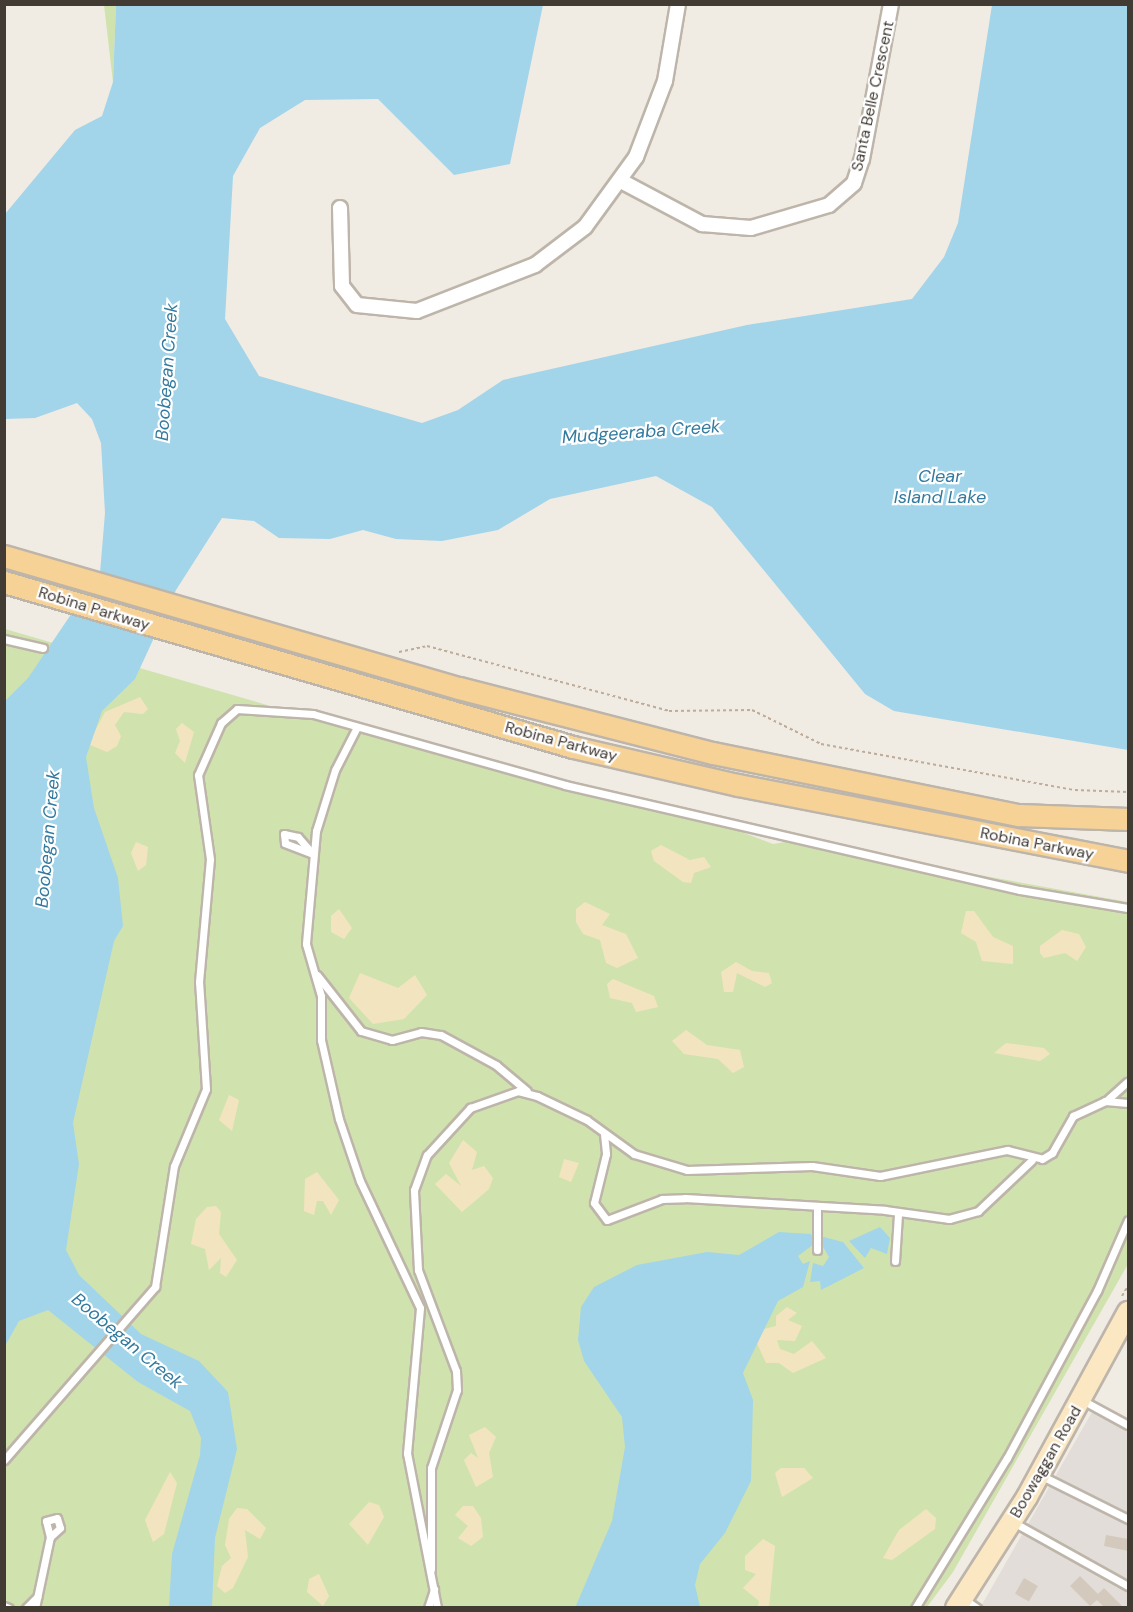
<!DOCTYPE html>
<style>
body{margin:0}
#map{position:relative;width:1133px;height:1612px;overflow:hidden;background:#f0ebe3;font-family:"DM Sans",sans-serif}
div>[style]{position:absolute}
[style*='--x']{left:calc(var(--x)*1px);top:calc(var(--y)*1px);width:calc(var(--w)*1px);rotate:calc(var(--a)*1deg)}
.industrial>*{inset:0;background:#e2ddd8}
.green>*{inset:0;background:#d0e3ae}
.sand>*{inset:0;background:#f3e4c0}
.water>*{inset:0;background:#a2d4ea}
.building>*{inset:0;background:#d4c9bd;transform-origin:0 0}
.path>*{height:2px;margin-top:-1px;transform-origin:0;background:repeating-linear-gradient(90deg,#bcac99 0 3px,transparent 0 6px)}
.roads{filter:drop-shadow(2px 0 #beb5aa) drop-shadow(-2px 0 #beb5aa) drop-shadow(0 2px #beb5aa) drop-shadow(0 -2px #beb5aa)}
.lane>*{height:7px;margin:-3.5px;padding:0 3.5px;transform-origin:3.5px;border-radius:3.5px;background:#fff}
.street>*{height:14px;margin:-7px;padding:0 7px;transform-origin:7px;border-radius:7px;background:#fff}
.secondary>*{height:20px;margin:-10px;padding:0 10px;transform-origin:10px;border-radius:10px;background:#fbe8c3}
.primary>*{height:21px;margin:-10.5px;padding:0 10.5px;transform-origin:10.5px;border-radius:10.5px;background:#f7d296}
span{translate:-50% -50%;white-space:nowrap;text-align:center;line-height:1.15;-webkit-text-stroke:4.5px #fff;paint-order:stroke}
.street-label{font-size:16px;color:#423b34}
.water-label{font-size:18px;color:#337a9f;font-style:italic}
.frame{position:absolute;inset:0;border:6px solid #423b34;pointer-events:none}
</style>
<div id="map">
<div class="industrial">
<i style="clip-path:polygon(1096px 1405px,1128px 1423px,1128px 1607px,980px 1608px)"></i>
</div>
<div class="green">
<i style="clip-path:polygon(104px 5px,116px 5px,113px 82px)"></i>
<i style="clip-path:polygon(5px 629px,501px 773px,715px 822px,773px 844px,791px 841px,1128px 902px,1128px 1264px,953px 1572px,927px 1607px,5px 1607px)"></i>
</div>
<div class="sand">
<i style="clip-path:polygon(140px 697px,148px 709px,143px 714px,124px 712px,115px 725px,121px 736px,117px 746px,107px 752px,88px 744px,105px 712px)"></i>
<i style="clip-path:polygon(182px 723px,194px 732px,185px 763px,175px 753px,180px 741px,176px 729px)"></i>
<i style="clip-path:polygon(136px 842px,148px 847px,146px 865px,138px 871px,131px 853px)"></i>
<i style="clip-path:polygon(661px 845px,690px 860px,704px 857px,711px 867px,694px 873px,691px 883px,683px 882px,654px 861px,651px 851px)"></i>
<i style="clip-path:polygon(585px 902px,610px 914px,602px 925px,626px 934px,638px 958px,617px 968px,606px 963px,600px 940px,583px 934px,576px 922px,576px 909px)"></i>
<i style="clip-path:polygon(339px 909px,352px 928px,344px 939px,331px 932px,331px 916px)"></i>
<i style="clip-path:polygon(966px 911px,974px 911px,993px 937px,1013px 946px,1013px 964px,982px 961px,976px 942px,961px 933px)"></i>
<i style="clip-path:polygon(1062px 930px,1079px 934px,1086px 947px,1077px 961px,1065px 953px,1044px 958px,1040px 953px,1040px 946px)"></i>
<i style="clip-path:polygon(736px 962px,752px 971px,769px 973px,772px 983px,765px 987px,737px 973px,733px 992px,724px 992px,721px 972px)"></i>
<i style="clip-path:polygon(360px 973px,398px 988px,415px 975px,427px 995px,404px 1019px,373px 1024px,349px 998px)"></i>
<i style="clip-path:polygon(613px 979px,654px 996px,658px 1007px,636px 1012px,632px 1003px,610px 998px,607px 984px)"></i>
<i style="clip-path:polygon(686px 1030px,707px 1045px,740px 1050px,744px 1067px,733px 1073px,718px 1059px,684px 1054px,672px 1041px)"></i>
<i style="clip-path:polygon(1006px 1043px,1044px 1048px,1050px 1054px,1040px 1061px,994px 1053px)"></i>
<i style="clip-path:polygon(229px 1095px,239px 1100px,232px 1131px,219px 1120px)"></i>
<i style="clip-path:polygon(463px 1140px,477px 1152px,472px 1170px,484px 1166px,493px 1178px,489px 1189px,462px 1212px,435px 1184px,446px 1174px,461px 1186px,449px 1163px)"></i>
<i style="clip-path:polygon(564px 1159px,579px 1163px,571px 1182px,559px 1177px)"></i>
<i style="clip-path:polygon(317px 1172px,339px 1200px,331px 1215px,323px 1201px,317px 1201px,314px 1215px,304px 1211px,305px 1179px)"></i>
<i style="clip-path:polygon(216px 1206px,221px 1212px,219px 1234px,237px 1260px,226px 1277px,220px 1273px,221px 1258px,209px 1270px,205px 1249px,191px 1244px,196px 1219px,207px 1207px)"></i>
<i style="clip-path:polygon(787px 1307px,797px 1313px,788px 1320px,802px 1326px,795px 1341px,777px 1340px,780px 1349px,794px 1354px,812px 1341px,826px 1358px,793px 1373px,779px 1363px,766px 1363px,756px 1341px,764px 1329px,776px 1326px,776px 1316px)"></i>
<i style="clip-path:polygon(485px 1427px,496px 1437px,489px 1453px,493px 1477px,476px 1487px,464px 1460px,471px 1453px,478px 1458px,469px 1435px)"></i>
<i style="clip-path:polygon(781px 1468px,804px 1468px,813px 1478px,782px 1497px,775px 1473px)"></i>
<i style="clip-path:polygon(170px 1472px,177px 1483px,164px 1534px,153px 1542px,145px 1520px)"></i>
<i style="clip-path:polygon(369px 1502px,379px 1505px,384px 1517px,368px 1545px,349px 1524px)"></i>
<i style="clip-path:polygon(463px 1506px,473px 1506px,481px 1518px,483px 1537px,471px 1546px,458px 1538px,468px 1526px,455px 1515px)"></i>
<i style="clip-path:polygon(237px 1508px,247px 1509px,266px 1528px,260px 1539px,245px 1530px,248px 1557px,233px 1588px,225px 1593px,217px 1586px,222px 1566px,231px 1558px,225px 1545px,229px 1519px)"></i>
<i style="clip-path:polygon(926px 1509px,936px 1518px,935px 1529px,892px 1560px,883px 1558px,899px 1530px)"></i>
<i style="clip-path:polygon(763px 1539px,775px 1546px,769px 1607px,758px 1607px,759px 1601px,743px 1588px,756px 1574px,745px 1570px,745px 1556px)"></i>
<i style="clip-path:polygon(319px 1574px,329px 1596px,323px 1606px,307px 1592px,309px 1579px)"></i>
</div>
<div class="water">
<i style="clip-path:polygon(116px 5px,543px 5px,510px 164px,454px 175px,378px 99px,305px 100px,260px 128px,233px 176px,225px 319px,259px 376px,422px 423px,458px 410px,503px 380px,747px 325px,912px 299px,944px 257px,958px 223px,992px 5px,1128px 5px,1128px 750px,894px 711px,865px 694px,712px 507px,656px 476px,550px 499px,498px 530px,442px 541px,396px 539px,363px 530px,330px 539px,279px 538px,254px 521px,222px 518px,176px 590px,135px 679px,102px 711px,86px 757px,94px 808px,118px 878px,123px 926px,114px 941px,73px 1123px,79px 1164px,66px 1250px,79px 1275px,141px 1334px,199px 1361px,228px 1392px,237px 1449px,215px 1538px,212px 1607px,169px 1607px,172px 1554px,200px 1455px,201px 1438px,190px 1411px,138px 1382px,48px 1310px,19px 1321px,5px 1346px,5px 701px,28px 678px,76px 607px,99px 585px,105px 513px,101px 443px,92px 419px,77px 403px,35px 418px,5px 419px,5px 214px,75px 130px,102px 116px,113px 82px)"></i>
<i style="clip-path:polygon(880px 1227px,890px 1238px,887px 1254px,871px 1248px,865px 1258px,849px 1241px)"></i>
<i style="clip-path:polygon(779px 1232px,811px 1234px,814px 1244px,798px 1256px,803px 1264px,810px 1261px,803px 1287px,778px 1301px,743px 1373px,753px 1400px,751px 1481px,725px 1533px,700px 1564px,695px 1585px,700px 1607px,575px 1608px,612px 1521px,625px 1447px,622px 1417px,584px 1361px,578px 1340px,581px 1307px,594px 1287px,637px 1265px,707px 1252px,739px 1255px)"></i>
<i style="clip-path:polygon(816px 1235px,843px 1242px,864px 1268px,821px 1290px,820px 1281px,810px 1282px,813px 1263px,823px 1266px,829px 1257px)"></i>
</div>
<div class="building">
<i style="clip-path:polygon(1106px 1535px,1128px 1539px,1128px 1551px,1104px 1546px)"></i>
<i style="clip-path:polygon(1080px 1576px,1098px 1594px,1104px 1588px,1124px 1608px,1105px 1608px,1097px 1600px,1090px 1606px,1070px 1586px)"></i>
<i style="left:1024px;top:1578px;width:16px;height:18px;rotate:30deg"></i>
</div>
<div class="path">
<i style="--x:399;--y:652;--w:29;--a:-12"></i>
<i style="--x:427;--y:646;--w:251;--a:15"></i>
<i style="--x:669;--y:711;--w:83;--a:-0.7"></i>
<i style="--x:752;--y:710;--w:77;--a:26.2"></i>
<i style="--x:821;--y:744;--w:258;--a:10.3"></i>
<i style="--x:1075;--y:790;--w:53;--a:2.2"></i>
<i style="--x:1122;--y:1296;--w:12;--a:-59"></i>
</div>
<div class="roads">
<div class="lane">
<i style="--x:4;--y:639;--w:40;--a:13"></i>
<i style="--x:357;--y:727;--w:48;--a:117.1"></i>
<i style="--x:335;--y:770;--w:64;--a:107.3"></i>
<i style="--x:316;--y:831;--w:113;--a:95.1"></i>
<i style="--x:306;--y:944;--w:54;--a:73.9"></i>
<i style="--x:321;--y:996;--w:44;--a:90"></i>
<i style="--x:321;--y:1040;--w:81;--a:77.2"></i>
<i style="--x:339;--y:1119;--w:65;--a:71.3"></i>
<i style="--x:360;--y:1181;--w:140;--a:64.7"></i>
<i style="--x:420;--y:1308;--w:146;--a:95.1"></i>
<i style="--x:407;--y:1453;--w:158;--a:79"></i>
<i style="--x:284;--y:834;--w:14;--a:12"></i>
<i style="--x:298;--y:837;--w:23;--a:49"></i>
<i style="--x:313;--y:854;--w:30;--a:-159"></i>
<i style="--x:285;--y:843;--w:9;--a:-96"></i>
<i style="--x:317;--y:975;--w:71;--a:51.8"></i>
<i style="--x:361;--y:1031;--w:32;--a:16"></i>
<i style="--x:392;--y:1040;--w:30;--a:-15"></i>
<i style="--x:421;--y:1032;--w:20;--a:9"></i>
<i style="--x:441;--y:1035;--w:63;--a:28.6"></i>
<i style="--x:496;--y:1065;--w:40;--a:40"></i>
<i style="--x:1107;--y:1100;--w:27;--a:-42"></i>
<i style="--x:604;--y:1134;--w:20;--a:84"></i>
<i style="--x:606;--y:1154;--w:50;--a:103.8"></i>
<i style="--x:594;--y:1203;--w:21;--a:53"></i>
<i style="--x:607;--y:1220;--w:59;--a:-20.9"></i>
<i style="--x:662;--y:1199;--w:23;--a:-2"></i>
<i style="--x:685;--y:1198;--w:200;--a:3.4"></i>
<i style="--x:885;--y:1210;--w:65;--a:8"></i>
<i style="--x:949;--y:1219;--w:30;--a:-15"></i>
<i style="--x:978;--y:1211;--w:74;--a:-43.4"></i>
<i style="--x:817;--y:1250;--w:42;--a:-90"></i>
<i style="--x:895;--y:1261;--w:47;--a:-86.3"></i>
<i style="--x:1082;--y:1400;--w:52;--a:28.5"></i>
<i style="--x:4;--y:1460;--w:230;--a:-48.9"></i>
<i style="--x:155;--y:1287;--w:122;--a:-81.1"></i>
<i style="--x:174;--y:1166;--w:83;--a:-67.4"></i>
<i style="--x:206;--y:1089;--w:107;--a:-93.7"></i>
<i style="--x:199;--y:982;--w:123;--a:-84.9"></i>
<i style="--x:210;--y:859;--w:85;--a:-98.1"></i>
<i style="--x:198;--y:775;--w:57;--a:-66.1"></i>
<i style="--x:221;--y:723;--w:21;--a:-41"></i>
<i style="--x:237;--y:709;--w:76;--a:3.8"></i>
<i style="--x:313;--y:714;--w:262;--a:15.7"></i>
<i style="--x:565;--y:785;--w:467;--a:13"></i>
<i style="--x:1020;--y:890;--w:109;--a:9.5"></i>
<i style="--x:1042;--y:1476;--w:96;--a:26.6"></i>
<i style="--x:1013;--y:1522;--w:132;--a:29.1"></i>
<i style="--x:431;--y:1569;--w:101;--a:-90"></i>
<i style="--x:431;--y:1468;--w:82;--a:-71.6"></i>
<i style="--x:457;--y:1390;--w:19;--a:-93"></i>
<i style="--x:456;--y:1371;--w:108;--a:-110.6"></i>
<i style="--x:418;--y:1270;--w:80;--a:-92.9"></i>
<i style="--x:414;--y:1190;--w:37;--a:-70"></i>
<i style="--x:427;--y:1155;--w:64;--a:-47.5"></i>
<i style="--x:470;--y:1108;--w:51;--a:-19.5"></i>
<i style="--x:518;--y:1091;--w:20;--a:15"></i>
<i style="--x:537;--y:1096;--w:55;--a:25.6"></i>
<i style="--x:587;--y:1120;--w:58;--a:35.9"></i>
<i style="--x:634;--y:1154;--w:55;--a:16.8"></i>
<i style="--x:687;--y:1170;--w:125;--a:-1.8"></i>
<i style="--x:812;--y:1166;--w:69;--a:8.4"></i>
<i style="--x:880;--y:1176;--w:130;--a:-11.6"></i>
<i style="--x:1007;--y:1150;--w:36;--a:14"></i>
<i style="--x:1042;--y:1159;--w:12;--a:-31"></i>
<i style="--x:1052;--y:1153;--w:43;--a:-60.4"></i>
<i style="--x:1073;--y:1116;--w:35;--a:-25"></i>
<i style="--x:1105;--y:1101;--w:23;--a:5"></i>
<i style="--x:964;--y:1599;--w:16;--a:35"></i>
<i style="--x:4;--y:1606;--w:5;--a:22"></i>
<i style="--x:26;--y:1608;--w:16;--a:-45"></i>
<i style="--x:35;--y:1608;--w:73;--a:-78.1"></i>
<i style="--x:50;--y:1537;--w:16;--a:-104"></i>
<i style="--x:46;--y:1521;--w:11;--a:-15"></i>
<i style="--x:57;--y:1518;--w:10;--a:73"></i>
<i style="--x:60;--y:1528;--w:13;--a:138"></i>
<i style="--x:428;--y:1608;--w:20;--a:-72"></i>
<i style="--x:915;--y:1608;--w:176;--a:-58.5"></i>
<i style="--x:1007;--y:1458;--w:190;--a:-61.7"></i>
<i style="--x:1097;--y:1291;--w:77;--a:-66.4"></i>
</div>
<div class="street">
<i style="--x:621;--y:181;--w:92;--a:28"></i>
<i style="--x:702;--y:224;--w:49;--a:4.7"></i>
<i style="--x:751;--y:228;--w:81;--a:-16.4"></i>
<i style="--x:829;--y:205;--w:33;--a:-41"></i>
<i style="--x:854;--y:183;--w:25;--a:-72"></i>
<i style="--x:862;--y:159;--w:158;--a:-79.4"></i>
<i style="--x:340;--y:208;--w:78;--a:88.5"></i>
<i style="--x:342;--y:286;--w:24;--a:52"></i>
<i style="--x:357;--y:305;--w:60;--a:5.7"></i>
<i style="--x:417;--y:311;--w:127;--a:-21.3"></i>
<i style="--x:535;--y:265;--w:63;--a:-37.2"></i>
<i style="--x:585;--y:227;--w:87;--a:-53.9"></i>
<i style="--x:636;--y:157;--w:81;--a:-69.1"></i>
<i style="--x:665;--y:81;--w:78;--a:-80.4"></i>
</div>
<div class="secondary">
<i style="--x:956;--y:1608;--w:132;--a:-57.4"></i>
<i style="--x:1027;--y:1497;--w:211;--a:-61.4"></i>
</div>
<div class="primary">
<i style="--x:4;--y:556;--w:474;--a:16.2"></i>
<i style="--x:459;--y:688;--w:262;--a:14.4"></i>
<i style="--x:713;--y:753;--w:312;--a:11.5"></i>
<i style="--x:1019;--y:815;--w:109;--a:2.1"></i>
<i style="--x:4;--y:582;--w:592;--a:16.17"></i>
<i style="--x:573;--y:747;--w:169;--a:13"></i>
<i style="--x:738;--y:785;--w:397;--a:11"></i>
</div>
</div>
<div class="street-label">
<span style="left:873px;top:96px;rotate:-78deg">Santa Belle Crescent</span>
<span style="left:94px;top:609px;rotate:17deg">Robina Parkway</span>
<span style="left:561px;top:742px;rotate:15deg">Robina Parkway</span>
<span style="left:1037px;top:844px;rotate:11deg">Robina Parkway</span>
<span style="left:1046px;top:1462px;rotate:-60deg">Boowaggan Road</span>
</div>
<div class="water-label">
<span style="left:167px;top:372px;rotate:-86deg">Boobegan Creek</span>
<span style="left:641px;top:432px;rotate:-4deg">Mudgeeraba Creek</span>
<span style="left:940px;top:487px">Clear<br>Island Lake</span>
<span style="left:48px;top:839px;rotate:-85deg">Boobegan Creek</span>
<span style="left:127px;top:1341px;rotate:40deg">Boobegan Creek</span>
</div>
<div class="frame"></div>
</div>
